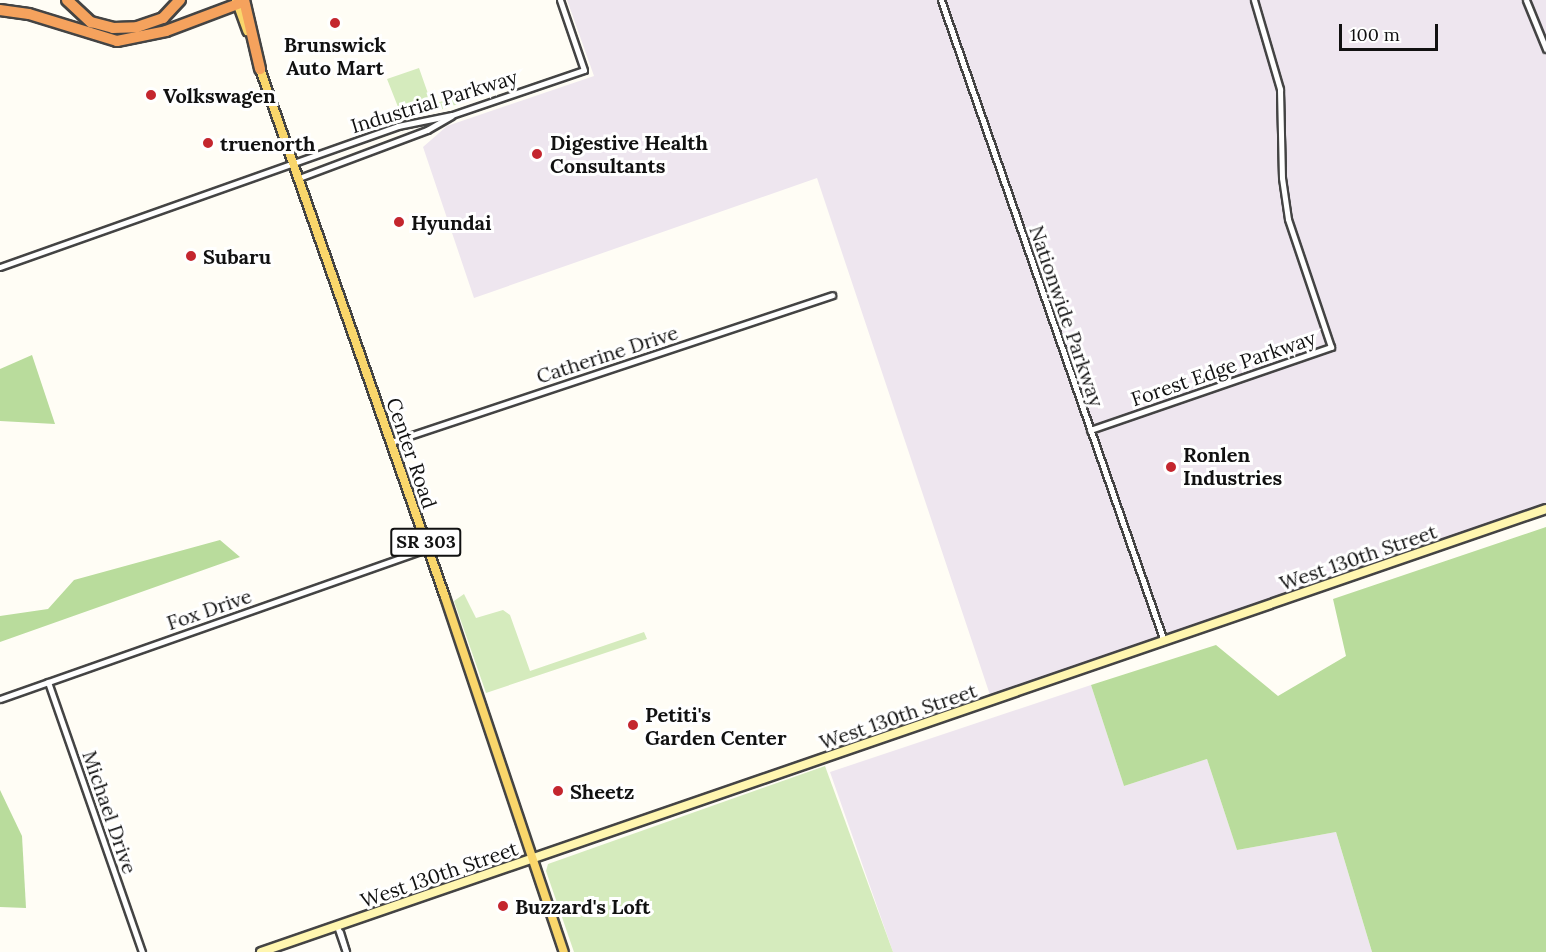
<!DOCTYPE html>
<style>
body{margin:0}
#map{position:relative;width:1546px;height:952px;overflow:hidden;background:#fffdf5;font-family:Lora,serif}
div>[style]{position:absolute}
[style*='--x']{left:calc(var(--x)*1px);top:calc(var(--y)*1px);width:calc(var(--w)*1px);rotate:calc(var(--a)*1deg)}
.industrial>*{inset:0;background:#eee6ef}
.green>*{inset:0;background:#d5ebbd}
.forest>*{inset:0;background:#b9dc9c}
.roads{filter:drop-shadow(2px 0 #444) drop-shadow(-2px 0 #444) drop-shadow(0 2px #444) drop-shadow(0 -2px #444)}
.street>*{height:5px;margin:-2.5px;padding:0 2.5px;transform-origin:2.5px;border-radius:2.5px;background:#fff}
.secondary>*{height:8px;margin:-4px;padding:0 4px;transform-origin:4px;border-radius:4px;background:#fff6b0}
.primary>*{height:8px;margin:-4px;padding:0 4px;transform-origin:4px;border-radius:4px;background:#f9d66b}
.highway>*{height:10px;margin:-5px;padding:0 5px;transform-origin:5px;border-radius:5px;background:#f5a25d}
.dots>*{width:16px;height:16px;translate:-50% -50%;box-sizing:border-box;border:3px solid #fff;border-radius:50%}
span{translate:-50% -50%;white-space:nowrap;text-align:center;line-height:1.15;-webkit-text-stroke:6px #fff;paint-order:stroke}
.shield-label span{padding:2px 4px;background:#fff;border:2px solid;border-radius:4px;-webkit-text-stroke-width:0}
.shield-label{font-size:18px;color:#111;font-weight:700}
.poi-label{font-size:20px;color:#111;font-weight:700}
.left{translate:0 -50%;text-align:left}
.street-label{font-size:20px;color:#111}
.scale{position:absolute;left:1339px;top:24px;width:99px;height:27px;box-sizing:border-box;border:3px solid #111;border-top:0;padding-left:8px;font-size:18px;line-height:21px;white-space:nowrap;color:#111;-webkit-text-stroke:4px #fff;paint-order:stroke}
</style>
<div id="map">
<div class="industrial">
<i style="clip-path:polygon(567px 0,1546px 0,1546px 509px,992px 701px,817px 178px,474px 298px,423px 147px,447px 126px,594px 76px)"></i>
<i style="clip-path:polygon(1091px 685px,1124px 786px,1207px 759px,1237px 850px,1336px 832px,1372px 952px,893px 952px,830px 772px)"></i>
</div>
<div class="green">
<i style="clip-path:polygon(419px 68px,432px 105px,485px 85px,488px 93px,444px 109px,415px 111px,402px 117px,387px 79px)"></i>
<i style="clip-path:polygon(464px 594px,476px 618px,503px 610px,510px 615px,530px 671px,644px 632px,647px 639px,486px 693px,454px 601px)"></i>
<i style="clip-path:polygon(825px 766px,893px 952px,574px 952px,546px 871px,548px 864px)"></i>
</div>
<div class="forest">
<i style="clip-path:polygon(32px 355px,55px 424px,0 421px,0 369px)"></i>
<i style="clip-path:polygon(1546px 527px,1546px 952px,1372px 952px,1336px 832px,1237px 850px,1207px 759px,1124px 786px,1091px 685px,1216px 645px,1278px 696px,1346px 656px,1333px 599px)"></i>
<i style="clip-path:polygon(220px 540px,240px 557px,0 642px,0 616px,48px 609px,74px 580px)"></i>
<i style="clip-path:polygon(0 790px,22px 836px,26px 908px,0 907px)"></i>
</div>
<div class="roads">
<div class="street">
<i style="--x:941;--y:0;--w:679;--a:70.82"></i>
<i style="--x:1526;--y:0;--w:53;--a:67.8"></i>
<i style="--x:299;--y:178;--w:137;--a:-20.6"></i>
<i style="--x:427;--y:130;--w:28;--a:-30"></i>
<i style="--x:0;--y:267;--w:422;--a:-19.5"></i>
<i style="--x:398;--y:126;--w:55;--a:-11.5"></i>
<i style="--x:452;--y:115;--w:139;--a:-18.8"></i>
<i style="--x:584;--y:70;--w:74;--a:-108.9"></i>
<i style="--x:1090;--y:430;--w:255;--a:-19"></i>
<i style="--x:1331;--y:347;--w:135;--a:-108.6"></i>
<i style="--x:1288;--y:219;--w:41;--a:-98.3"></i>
<i style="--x:1282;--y:178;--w:89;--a:-91.3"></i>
<i style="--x:1280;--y:89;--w:93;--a:-106.3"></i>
<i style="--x:391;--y:442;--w:465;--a:-18.4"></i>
<i style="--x:48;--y:682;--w:286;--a:70.8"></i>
<i style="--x:0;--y:699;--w:454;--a:-19.4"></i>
<i style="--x:337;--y:926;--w:28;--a:71"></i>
<i style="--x:340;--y:932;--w:21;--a:73"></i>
</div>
<div class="secondary">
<i style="--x:261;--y:952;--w:1359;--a:-19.02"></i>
</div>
<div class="primary">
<i style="--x:236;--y:0;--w:33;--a:70"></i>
<i style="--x:259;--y:66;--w:563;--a:70.7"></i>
<i style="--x:445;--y:597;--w:374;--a:71.5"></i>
</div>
<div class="highway">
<i style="--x:67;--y:0;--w:33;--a:43"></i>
<i style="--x:91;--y:22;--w:23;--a:15"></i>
<i style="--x:113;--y:28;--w:24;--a:-2"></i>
<i style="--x:137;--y:27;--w:28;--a:-19"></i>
<i style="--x:163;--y:18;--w:25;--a:-47"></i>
<i style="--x:244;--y:0;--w:71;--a:76.9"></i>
<i style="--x:0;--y:10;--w:29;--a:8"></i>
<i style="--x:29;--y:14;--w:92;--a:17.1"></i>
<i style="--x:117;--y:41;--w:50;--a:-11.5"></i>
<i style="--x:166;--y:31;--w:77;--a:-20.6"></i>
</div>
</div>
<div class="dots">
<i style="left:335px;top:23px;background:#c4262e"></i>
<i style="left:151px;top:95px;background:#c4262e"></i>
<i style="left:208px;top:143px;background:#c4262e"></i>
<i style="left:537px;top:154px;background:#c4262e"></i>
<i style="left:399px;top:222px;background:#c4262e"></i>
<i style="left:191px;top:256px;background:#c4262e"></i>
<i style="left:1171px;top:467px;background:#c4262e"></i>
<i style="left:633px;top:725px;background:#c4262e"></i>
<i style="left:558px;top:791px;background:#c4262e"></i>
<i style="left:503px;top:906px;background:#c4262e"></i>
</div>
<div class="shield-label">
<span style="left:426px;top:542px">SR 303</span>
</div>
<div class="poi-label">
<span style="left:335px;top:56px">Brunswick<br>Auto Mart</span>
<span class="left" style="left:163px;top:95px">Volkswagen</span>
<span class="left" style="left:550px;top:154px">Digestive Health<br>Consultants</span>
<span class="left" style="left:220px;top:143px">truenorth</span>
<span class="left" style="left:411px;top:222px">Hyundai</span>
<span class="left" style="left:203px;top:256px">Subaru</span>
<span class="left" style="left:1183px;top:466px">Ronlen<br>Industries</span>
<span class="left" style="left:645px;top:726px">Petiti's<br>Garden Center</span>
<span class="left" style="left:570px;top:791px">Sheetz</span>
<span class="left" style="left:515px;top:906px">Buzzard's Loft</span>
</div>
<div class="street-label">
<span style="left:434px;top:101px;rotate:-17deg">Industrial Parkway</span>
<span style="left:1067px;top:316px;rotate:71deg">Nationwide Parkway</span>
<span style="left:607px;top:354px;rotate:-18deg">Catherine Drive</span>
<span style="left:1223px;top:368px;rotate:-19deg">Forest Edge Parkway</span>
<span style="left:412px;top:453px;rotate:71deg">Center Road</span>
<span style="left:1358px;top:557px;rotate:-19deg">West 130th Street</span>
<span style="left:209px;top:609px;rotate:-19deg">Fox Drive</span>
<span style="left:898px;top:716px;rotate:-19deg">West 130th Street</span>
<span style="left:110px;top:812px;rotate:71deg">Michael Drive</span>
<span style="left:439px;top:874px;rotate:-19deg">West 130th Street</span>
</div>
<div class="scale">100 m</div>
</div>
